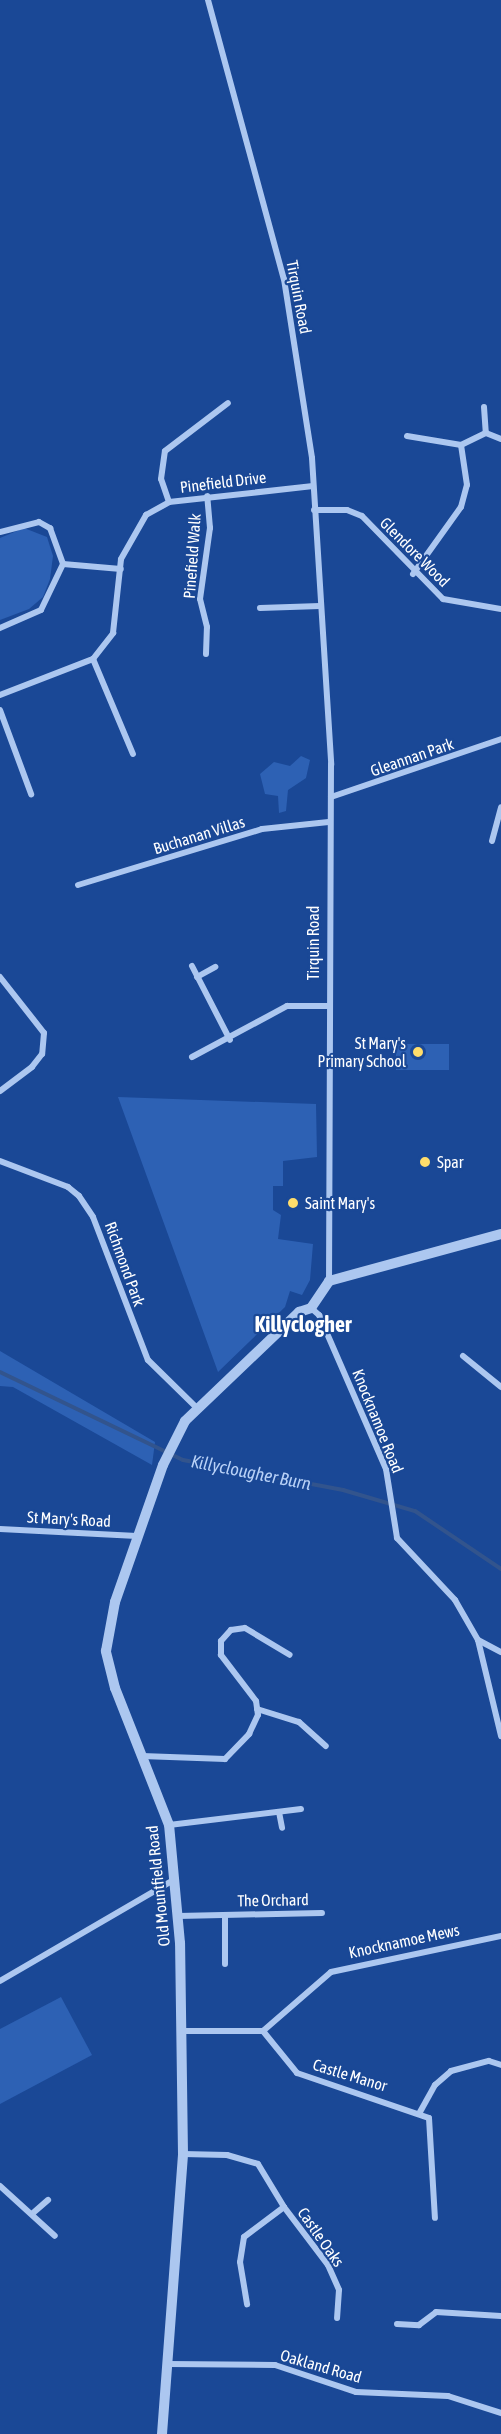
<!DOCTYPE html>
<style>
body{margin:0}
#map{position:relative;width:501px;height:2434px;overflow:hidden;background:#1a4896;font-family:"Asap Condensed",sans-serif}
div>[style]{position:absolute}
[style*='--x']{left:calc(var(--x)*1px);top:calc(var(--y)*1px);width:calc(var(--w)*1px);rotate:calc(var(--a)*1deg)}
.green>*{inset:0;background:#2d61b4;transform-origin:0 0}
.stream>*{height:4px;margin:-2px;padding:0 2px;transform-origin:2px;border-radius:2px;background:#32548d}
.minor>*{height:6px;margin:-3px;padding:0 3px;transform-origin:3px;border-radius:3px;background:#acc7f0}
.tertiary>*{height:10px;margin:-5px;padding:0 5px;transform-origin:5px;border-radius:5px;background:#acc7f0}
.dots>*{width:16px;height:16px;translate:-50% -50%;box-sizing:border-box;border:3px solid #1a4896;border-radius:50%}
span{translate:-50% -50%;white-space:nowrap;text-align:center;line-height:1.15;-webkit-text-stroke:4.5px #1a4896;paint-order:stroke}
.street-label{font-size:16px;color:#fff}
.poi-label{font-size:16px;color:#fff}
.right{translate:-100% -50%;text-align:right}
.left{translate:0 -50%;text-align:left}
.water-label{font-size:18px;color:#b8d1f7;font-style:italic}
.district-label{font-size:22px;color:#fff;font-weight:700}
</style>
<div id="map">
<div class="green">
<i style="clip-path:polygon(24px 528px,47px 537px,53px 556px,50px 579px,43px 597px,29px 609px,0 620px,0 538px)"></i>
<i style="clip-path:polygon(301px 756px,310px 760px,306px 778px,288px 790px,286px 811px,279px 813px,278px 796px,265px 794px,260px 774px,274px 762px,290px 766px)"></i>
<i style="left:396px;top:1044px;width:53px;height:26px"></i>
<i style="clip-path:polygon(118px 1097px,316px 1104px,317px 1157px,283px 1161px,283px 1186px,273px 1186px,273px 1210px,281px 1215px,278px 1239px,313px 1244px,310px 1280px,302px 1295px,290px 1291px,285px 1307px,218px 1372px)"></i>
<i style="clip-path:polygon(0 1351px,155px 1442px,152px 1465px,13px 1387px,0 1386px)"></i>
<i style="clip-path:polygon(61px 1997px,92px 2055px,0 2104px,0 2029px)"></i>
</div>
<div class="stream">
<i style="--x:0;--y:1372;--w:203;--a:25.7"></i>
<i style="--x:183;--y:1460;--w:163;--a:10.6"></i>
<i style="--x:343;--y:1490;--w:75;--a:16.3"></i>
<i style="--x:415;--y:1511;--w:104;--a:34"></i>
</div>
<div class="minor">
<i style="--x:208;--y:0;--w:289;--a:74.8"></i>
<i style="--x:284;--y:279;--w:181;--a:81.1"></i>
<i style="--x:312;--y:458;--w:307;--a:86.4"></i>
<i style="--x:331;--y:764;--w:517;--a:90.22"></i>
<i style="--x:484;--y:407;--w:26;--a:86"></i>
<i style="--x:407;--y:436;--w:55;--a:9.5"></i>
<i style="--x:461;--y:445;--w:28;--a:-26"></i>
<i style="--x:486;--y:433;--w:16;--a:22"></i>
<i style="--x:169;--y:502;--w:24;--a:-109"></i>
<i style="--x:161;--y:479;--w:28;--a:-82"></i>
<i style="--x:165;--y:451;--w:79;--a:-37.3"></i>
<i style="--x:314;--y:510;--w:33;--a:0"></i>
<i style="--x:347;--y:510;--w:16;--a:22"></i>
<i style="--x:362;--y:516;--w:116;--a:45.7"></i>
<i style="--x:443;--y:599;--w:59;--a:9.8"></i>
<i style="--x:0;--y:532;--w:40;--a:-14.4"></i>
<i style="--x:39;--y:522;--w:13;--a:29"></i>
<i style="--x:50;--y:528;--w:38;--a:70"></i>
<i style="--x:63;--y:564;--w:51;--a:115.6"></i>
<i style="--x:41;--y:610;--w:45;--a:156.3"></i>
<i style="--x:63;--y:564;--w:58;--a:4.9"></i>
<i style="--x:413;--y:574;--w:82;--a:-54.4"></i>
<i style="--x:461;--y:507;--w:23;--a:-75"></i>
<i style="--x:467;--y:485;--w:40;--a:-98.5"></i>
<i style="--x:260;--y:608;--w:60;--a:-1.9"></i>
<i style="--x:206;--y:654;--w:27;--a:-88"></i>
<i style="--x:207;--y:627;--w:29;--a:-104"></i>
<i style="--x:200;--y:599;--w:72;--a:-82"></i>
<i style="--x:210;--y:528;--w:32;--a:-95"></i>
<i style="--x:93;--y:659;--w:103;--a:67.2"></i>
<i style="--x:0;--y:695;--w:100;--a:-21.2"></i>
<i style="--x:93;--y:659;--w:33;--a:-52"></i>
<i style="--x:113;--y:633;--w:74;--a:-83.8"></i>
<i style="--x:121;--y:559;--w:51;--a:-60.4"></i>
<i style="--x:146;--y:515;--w:26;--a:-29"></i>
<i style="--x:169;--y:502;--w:145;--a:-6.3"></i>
<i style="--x:0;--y:710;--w:90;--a:69.7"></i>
<i style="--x:331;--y:797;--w:180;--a:-18.8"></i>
<i style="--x:492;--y:841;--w:35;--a:-75"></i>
<i style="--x:78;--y:885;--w:192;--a:-16.9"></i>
<i style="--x:262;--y:829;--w:67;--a:-6"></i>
<i style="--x:192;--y:966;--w:83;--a:62.8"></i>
<i style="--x:0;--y:977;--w:71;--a:51.8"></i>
<i style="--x:44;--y:1033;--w:21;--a:95"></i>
<i style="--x:42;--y:1054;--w:16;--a:128"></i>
<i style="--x:32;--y:1067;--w:40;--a:143"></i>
<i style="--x:197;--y:977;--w:21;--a:-29"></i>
<i style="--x:192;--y:1057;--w:108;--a:-28.2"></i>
<i style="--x:287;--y:1006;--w:40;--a:0"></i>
<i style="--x:0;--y:1161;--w:73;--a:20.9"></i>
<i style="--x:68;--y:1187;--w:14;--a:39"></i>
<i style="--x:79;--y:1196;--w:25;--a:56"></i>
<i style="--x:93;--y:1217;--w:153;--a:69"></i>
<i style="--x:148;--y:1360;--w:69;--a:44.4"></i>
<i style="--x:311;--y:1308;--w:11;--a:41"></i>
<i style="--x:319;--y:1315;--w:168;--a:66.5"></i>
<i style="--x:386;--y:1469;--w:70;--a:80.9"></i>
<i style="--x:397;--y:1538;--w:85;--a:46.9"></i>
<i style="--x:455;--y:1600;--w:46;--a:60.1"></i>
<i style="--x:478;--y:1640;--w:99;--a:76.5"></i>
<i style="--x:463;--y:1356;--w:49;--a:39.2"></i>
<i style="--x:0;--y:1529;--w:137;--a:2.9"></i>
<i style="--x:478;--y:1640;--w:26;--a:28"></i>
<i style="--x:257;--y:1709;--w:44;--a:17.2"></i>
<i style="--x:299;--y:1722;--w:36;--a:42"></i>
<i style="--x:142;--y:1756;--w:83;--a:2.1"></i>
<i style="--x:225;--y:1759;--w:35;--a:-46"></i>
<i style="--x:249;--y:1734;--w:21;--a:-65"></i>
<i style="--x:258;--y:1715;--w:14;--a:-98"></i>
<i style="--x:256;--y:1701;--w:58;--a:-127.3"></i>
<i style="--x:221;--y:1655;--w:14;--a:-90"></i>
<i style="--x:221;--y:1641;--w:15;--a:-48"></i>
<i style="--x:231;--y:1630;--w:14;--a:-8"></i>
<i style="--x:245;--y:1628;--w:52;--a:31"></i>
<i style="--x:279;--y:1812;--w:16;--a:79"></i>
<i style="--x:169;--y:1825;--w:133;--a:-6.9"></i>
<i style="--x:178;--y:1916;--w:144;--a:-1.2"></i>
<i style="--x:225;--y:1964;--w:49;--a:-90"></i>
<i style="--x:0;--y:1981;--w:203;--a:-30.2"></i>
<i style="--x:183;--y:2031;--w:80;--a:0"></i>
<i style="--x:263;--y:2031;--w:54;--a:51"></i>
<i style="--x:297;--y:2073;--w:139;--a:18.8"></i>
<i style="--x:429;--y:2118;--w:100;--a:86.6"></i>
<i style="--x:263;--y:2031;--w:90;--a:-40.9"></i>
<i style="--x:331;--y:1972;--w:174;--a:-12"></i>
<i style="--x:420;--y:2112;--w:31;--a:-61"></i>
<i style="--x:435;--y:2085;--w:21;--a:-41"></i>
<i style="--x:451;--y:2071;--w:39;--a:-15"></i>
<i style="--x:489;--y:2061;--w:13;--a:18"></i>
<i style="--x:183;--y:2154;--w:44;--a:1.3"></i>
<i style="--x:227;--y:2155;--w:32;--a:16"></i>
<i style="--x:258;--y:2164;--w:50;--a:58.8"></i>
<i style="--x:284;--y:2207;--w:50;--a:143.1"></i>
<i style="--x:244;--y:2237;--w:25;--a:99"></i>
<i style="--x:240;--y:2262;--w:43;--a:80.5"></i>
<i style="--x:0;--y:2186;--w:74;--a:42.3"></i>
<i style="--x:284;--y:2207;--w:73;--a:52.8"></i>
<i style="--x:328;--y:2265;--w:27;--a:66"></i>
<i style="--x:339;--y:2290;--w:28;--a:94"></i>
<i style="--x:33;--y:2213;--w:20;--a:-41"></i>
<i style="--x:397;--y:2324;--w:22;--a:3"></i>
<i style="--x:419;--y:2325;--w:21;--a:-37"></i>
<i style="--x:436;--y:2312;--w:65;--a:3.5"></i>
<i style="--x:168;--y:2364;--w:107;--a:0.5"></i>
<i style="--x:275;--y:2365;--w:85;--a:18.4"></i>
<i style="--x:356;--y:2392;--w:92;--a:2.5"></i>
<i style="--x:448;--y:2396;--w:56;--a:17.8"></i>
</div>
<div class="tertiary">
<i style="--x:162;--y:2434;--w:281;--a:-85.7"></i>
<i style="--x:183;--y:2154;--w:211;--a:-90.8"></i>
<i style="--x:180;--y:1943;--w:119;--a:-95.3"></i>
<i style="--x:169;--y:1825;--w:147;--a:-111.5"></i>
<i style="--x:115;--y:1688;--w:38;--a:-104"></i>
<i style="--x:106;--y:1651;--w:50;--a:-79.6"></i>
<i style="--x:115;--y:1602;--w:145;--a:-70.7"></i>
<i style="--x:163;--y:1465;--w:49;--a:-63.4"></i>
<i style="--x:185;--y:1421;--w:158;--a:-43.7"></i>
<i style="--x:299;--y:1312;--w:13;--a:-18"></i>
<i style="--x:311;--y:1308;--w:32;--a:-56"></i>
<i style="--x:329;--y:1281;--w:178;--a:-15.3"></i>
</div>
<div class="dots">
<i style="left:418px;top:1052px;background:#ffdd6b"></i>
<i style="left:425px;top:1162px;background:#ffdd6b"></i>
<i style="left:293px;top:1203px;background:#ffdd6b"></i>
</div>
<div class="street-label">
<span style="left:299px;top:297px;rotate:79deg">Tirquin Road</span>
<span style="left:223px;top:482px;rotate:-7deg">Pinefield Drive</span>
<span style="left:415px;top:552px;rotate:45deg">Glendore Wood</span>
<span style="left:192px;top:556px;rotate:-86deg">Pinefield Walk</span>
<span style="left:412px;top:757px;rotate:-19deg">Gleannan Park</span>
<span style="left:199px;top:835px;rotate:-17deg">Buchanan Villas</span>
<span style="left:313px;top:943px;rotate:-90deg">Tirquin Road</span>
<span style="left:125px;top:1264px;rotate:70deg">Richmond Park</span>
<span style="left:378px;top:1421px;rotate:68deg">Knocknamoe Road</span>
<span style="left:69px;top:1519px;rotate:3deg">St Mary's Road</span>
<span style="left:158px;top:1886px;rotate:-96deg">Old Mountfield Road</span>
<span style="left:273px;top:1900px;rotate:-1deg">The Orchard</span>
<span style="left:404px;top:1941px;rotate:-12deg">Knocknamoe Mews</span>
<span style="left:350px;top:2075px;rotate:17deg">Castle Manor</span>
<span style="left:321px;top:2237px;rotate:55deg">Castle Oaks</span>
<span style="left:321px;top:2366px;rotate:16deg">Oakland Road</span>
</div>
<div class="poi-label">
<span class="right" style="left:406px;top:1052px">St Mary's<br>Primary School</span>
<span class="left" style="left:437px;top:1162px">Spar</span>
<span class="left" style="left:305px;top:1203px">Saint Mary's</span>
</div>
<div class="water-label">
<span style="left:251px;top:1473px;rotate:11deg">Killyclougher Burn</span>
</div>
<div class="district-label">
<span style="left:303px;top:1325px">Killyclogher</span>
</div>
</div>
